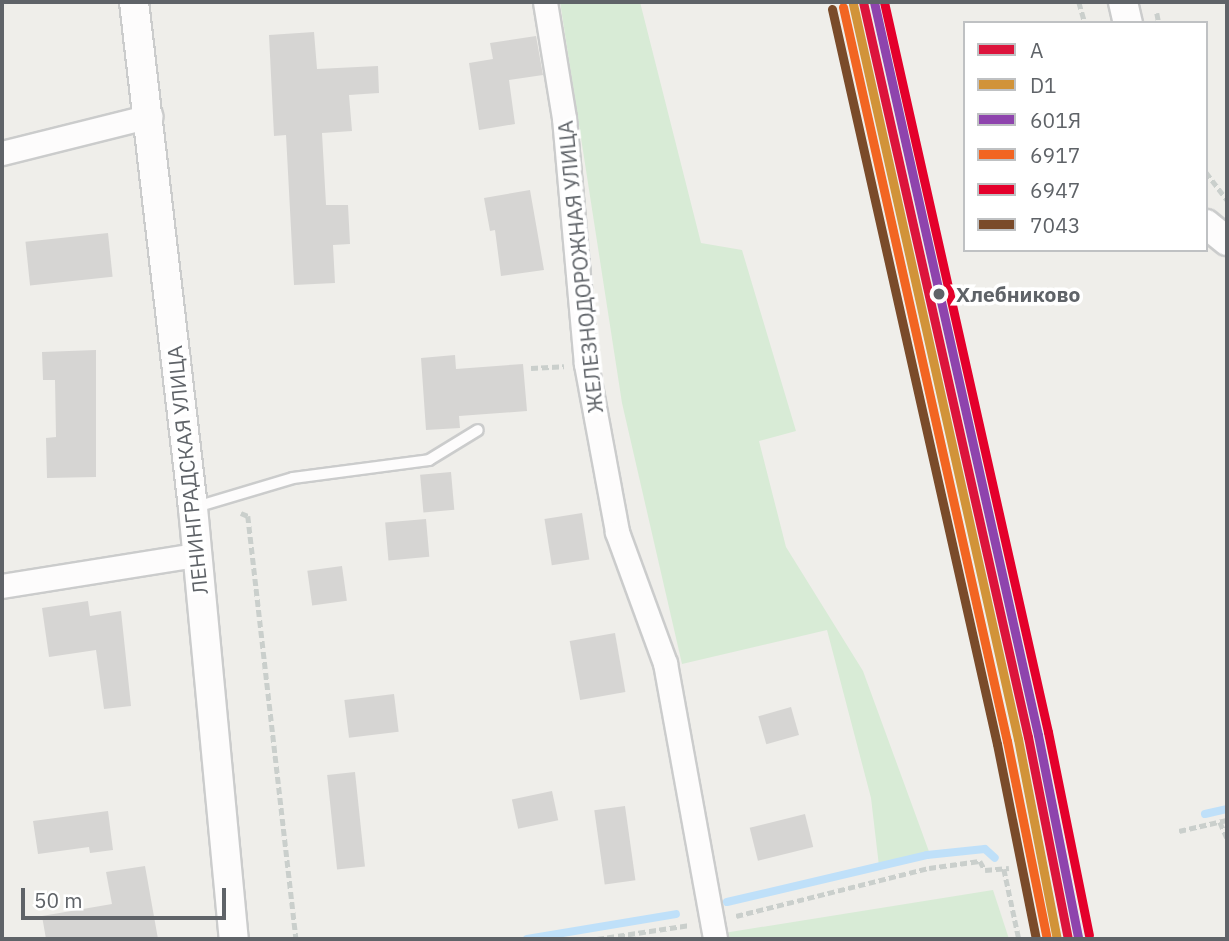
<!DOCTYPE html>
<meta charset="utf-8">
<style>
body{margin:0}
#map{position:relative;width:1229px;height:941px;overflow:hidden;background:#efeeea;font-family:"IBM Plex Sans",sans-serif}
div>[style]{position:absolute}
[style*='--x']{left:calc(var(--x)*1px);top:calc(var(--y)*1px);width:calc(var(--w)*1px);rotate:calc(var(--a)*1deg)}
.green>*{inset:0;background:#d8ebd6}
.stream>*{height:8px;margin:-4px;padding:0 4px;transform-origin:4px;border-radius:4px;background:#bfe0f9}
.building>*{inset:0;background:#d6d5d3;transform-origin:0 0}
.path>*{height:4.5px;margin-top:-2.25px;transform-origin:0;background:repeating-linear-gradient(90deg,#cacfcc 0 7px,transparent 0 10.5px)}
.roads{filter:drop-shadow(2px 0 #cbcccc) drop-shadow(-2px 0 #cbcccc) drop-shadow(0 2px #cbcccc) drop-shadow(0 -2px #cbcccc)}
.service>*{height:10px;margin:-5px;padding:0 5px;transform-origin:5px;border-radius:5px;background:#fdfcfc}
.minor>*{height:23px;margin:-11.5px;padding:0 11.5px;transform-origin:11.5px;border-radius:11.5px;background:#fdfcfc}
.tertiary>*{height:28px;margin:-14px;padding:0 14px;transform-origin:14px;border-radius:14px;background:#fdfcfc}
.rail-1>*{height:9px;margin:-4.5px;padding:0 4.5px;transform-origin:4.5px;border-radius:4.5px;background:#dc143c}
.rail-2>*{height:9px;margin:-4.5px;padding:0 4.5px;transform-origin:4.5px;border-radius:4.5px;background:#d19339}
.rail-3>*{height:9px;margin:-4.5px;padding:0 4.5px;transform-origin:4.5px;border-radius:4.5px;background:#8e44ad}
.rail-4>*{height:9px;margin:-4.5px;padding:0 4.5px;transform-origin:4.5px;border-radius:4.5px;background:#f26522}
.rail-5>*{height:9px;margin:-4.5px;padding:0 4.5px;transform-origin:4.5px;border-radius:4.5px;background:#e4002b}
.rail-6>*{height:9px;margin:-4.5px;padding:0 4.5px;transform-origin:4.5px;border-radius:4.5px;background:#7a4b2a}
.dots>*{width:19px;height:19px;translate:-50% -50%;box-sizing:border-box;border:4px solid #fff;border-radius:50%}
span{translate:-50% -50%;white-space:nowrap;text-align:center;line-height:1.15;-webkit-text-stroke:7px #fff;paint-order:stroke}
.street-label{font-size:21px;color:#5f6368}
.stop-label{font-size:21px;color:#5f6368;font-weight:700}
.left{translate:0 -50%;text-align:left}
.frame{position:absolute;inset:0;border:4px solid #5f6368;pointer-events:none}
.legend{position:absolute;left:963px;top:21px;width:245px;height:231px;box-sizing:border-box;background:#fff;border:2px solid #bfc1c3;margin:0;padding:9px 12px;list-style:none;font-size:21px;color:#5f6368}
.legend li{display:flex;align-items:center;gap:14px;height:35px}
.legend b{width:35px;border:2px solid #bfc1c3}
.scale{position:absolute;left:21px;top:888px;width:205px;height:32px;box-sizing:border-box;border:4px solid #5f6368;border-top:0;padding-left:9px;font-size:21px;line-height:24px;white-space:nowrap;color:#5f6368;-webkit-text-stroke:5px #fff;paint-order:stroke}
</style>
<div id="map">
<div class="green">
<i style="clip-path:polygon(560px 2px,640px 2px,701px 243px,742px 250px,796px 431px,759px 441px,786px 547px,863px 671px,931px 857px,879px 866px,871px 798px,827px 630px,682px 664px,622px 403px)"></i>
<i style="clip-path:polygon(993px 890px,1009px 939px,725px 939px,724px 933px)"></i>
</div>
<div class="stream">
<i style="--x:1205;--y:814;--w:23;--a:-13"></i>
<i style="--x:727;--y:902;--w:205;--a:-13.2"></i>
<i style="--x:927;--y:855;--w:58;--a:-5.9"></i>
<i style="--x:985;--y:849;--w:13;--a:42"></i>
<i style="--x:527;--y:939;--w:151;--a:-9.5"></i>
</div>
<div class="building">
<i style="clip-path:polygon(314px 32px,317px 69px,378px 66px,379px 93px,349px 95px,352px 131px,322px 133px,326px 205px,348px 205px,350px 244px,333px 245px,335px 283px,294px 285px,286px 135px,274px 136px,269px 35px)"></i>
<i style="clip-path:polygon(536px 36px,543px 75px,509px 80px,515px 124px,479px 130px,469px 63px,493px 59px,490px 43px)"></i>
<i style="clip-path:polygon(530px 190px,544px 270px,501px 276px,495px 230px,490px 231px,484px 198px)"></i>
<i style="left:108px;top:233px;width:44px;height:83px;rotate:84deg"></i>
<i style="clip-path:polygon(96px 350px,96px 477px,47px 478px,46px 438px,56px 437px,55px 380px,43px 380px,42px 352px)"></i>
<i style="clip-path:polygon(455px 355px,456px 369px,523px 364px,527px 411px,459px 416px,460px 428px,426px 430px,421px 358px)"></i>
<i style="left:451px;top:472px;width:38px;height:31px;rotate:85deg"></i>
<i style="left:582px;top:513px;width:47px;height:38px;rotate:81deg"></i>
<i style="left:426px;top:519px;width:38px;height:41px;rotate:85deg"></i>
<i style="left:342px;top:566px;width:35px;height:35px;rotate:82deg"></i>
<i style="clip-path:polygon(88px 601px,90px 616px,121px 611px,131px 706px,104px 709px,96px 650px,49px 657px,42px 608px)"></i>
<i style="left:615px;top:633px;width:60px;height:46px;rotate:80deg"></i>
<i style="left:394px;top:694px;width:38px;height:50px;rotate:83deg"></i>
<i style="left:791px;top:707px;width:29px;height:34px;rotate:74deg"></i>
<i style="left:355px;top:772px;width:95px;height:28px;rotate:84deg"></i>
<i style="left:552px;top:791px;width:30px;height:41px;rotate:78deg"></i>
<i style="left:625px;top:806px;width:75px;height:31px;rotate:82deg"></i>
<i style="clip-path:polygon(108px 811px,113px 850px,90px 853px,89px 847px,38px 854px,33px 821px)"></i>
<i style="left:805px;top:814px;width:34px;height:57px;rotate:76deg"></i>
<i style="clip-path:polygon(145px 866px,158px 939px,46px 939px,42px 916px,112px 904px,106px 872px)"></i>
</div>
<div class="path">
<i style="--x:1079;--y:2;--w:22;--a:74"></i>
<i style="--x:1157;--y:13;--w:10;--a:79"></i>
<i style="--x:1206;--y:172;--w:35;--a:53"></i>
<i style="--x:531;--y:368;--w:33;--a:-3"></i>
<i style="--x:241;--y:513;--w:8;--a:23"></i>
<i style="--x:248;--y:516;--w:426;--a:83.5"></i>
<i style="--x:1220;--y:822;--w:17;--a:66"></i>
<i style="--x:1179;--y:831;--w:49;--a:-12.9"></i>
<i style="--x:1004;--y:869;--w:72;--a:77.9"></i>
<i style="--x:736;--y:916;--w:199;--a:-14"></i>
<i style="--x:929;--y:868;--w:51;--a:-7.8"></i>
<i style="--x:980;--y:861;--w:10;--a:61"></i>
<i style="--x:985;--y:870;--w:24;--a:-5"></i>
<i style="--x:597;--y:939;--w:94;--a:-8.6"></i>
</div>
<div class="roads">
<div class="service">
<i style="--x:196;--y:507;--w:101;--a:-16.6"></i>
<i style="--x:293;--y:478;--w:137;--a:-7.5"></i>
<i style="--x:429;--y:460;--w:57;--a:-31.5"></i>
</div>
<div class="minor">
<i style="--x:545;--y:2;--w:118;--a:80.7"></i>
<i style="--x:564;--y:118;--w:247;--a:84.9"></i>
<i style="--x:586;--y:364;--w:171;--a:79.5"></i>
<i style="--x:617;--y:532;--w:140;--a:69.9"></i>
<i style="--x:665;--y:663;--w:280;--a:79.7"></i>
<i style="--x:2;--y:153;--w:153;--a:-14"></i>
<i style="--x:2;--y:586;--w:196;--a:-9.1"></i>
</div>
<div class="tertiary">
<i style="--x:134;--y:2;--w:509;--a:83.35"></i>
<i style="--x:193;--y:508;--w:433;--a:84.6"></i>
<i style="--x:1123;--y:2;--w:22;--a:77"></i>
<i style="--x:1206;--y:224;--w:27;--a:39"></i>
</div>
</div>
<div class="rail-1">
<i style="--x:863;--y:2;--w:753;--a:77.35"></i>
<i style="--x:1028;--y:737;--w:206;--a:78.8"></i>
</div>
<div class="rail-2">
<i style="--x:853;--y:4;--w:753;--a:77.35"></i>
<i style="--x:1018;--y:739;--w:204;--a:79"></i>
</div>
<div class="rail-3">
<i style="--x:874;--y:2;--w:751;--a:77.39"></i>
<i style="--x:1038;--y:735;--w:206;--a:78.8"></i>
</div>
<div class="rail-4">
<i style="--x:843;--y:7;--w:752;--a:77.41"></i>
<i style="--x:1007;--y:741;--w:202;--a:78.6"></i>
</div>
<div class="rail-5">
<i style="--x:884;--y:2;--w:748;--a:77.34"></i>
<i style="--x:1048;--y:732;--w:207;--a:78.6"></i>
</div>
<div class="rail-6">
<i style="--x:832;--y:9;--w:753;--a:77.35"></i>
<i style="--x:997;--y:744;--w:199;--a:78.7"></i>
</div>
<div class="dots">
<i style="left:939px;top:294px;background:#5f6368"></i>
</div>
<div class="street-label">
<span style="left:580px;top:267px;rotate:-96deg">ЖЕЛЕЗНОДОРОЖНАЯ УЛИЦА</span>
<span style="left:187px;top:470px;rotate:-96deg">ЛЕНИНГРАДСКАЯ УЛИЦА</span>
</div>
<div class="stop-label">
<span class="left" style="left:956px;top:294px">Хлебниково</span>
</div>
<div class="frame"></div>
<ul class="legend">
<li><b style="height:9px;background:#dc143c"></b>A</li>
<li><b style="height:9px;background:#d19339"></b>D1</li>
<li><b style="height:9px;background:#8e44ad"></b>601Я</li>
<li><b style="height:9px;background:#f26522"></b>6917</li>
<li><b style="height:9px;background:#e4002b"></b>6947</li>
<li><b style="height:9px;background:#7a4b2a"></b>7043</li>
</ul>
<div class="scale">50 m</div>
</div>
